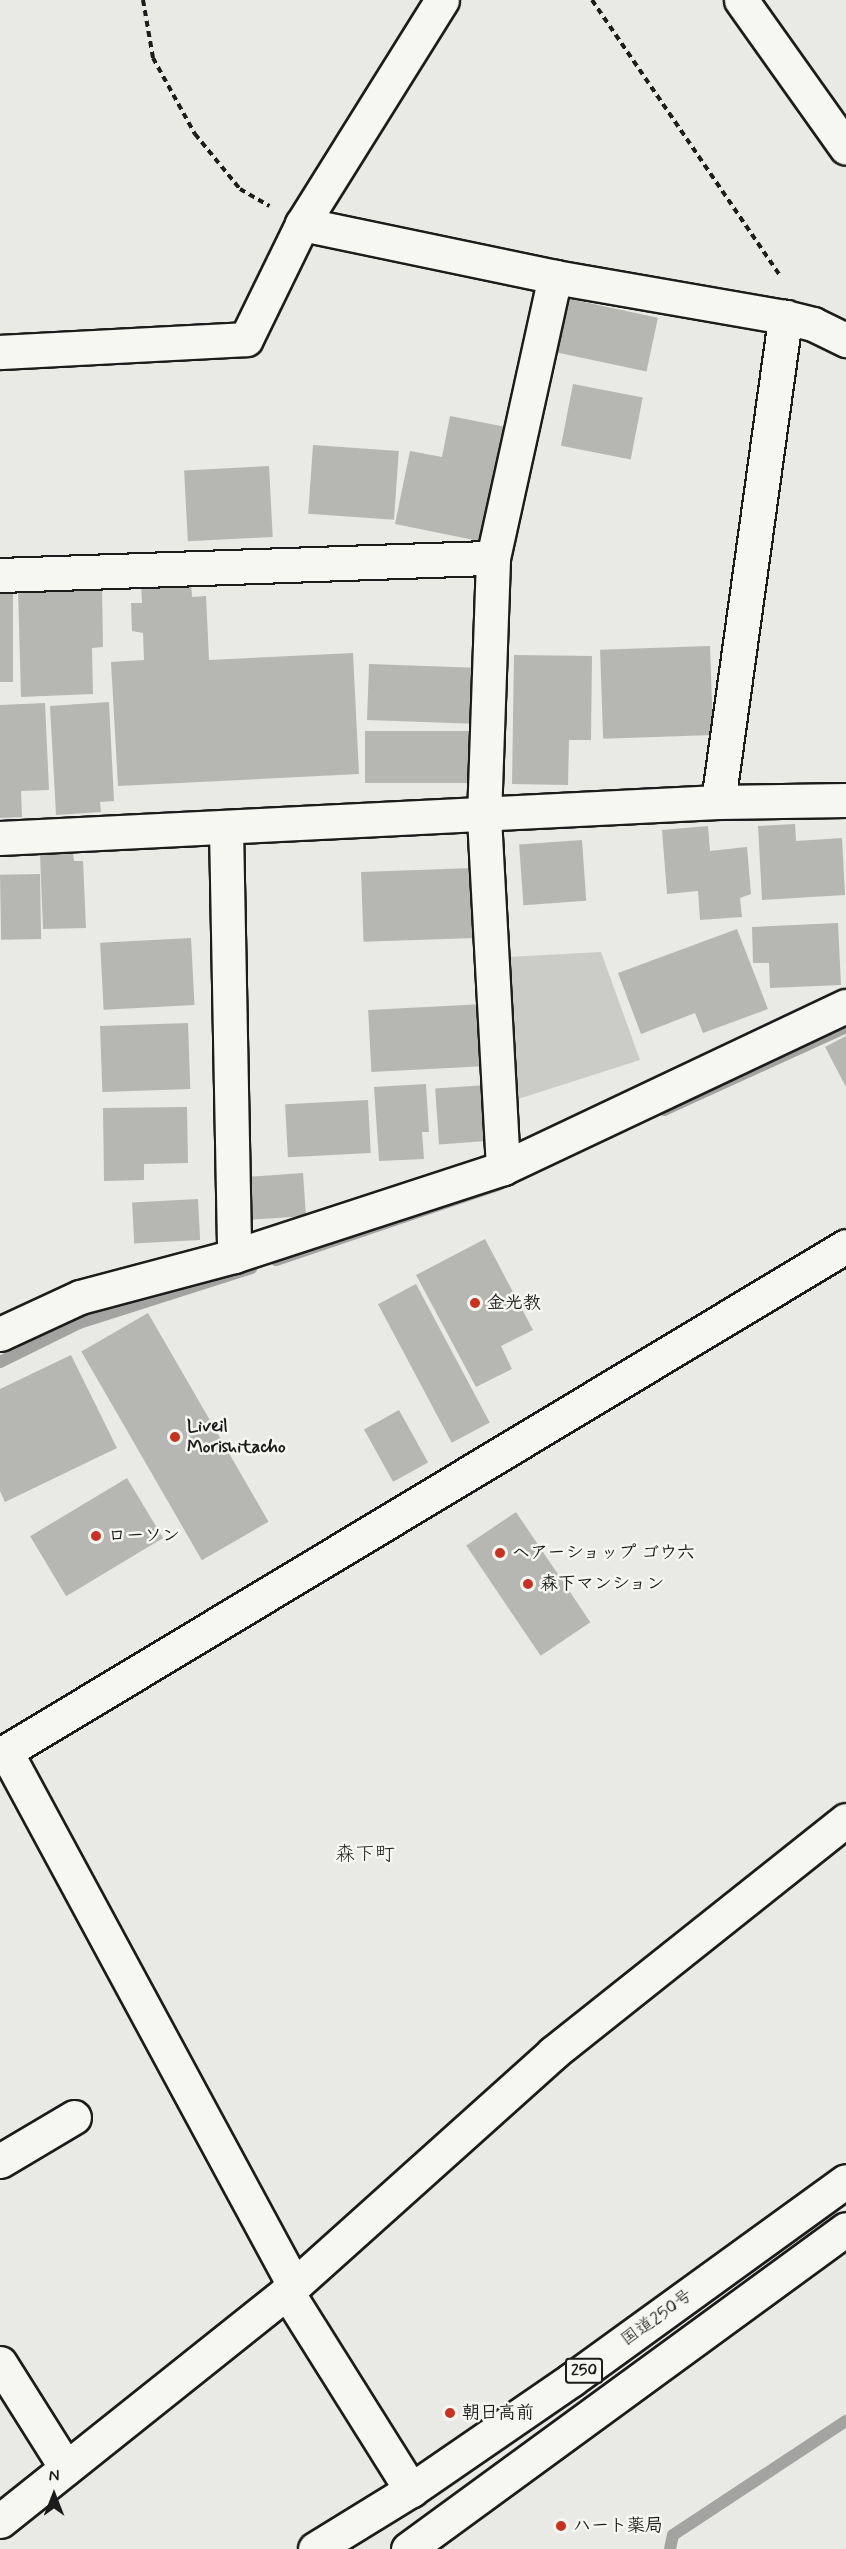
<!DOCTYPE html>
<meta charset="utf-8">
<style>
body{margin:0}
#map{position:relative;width:846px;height:2549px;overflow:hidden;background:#e9e9e5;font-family:Mynerve,"Klee One",sans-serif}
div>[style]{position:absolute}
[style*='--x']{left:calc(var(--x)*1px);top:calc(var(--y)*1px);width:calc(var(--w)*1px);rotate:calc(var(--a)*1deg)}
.green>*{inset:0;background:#cbcbc7}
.stream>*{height:12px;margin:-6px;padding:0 6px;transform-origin:6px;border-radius:6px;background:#a3a3a1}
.building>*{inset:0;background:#b6b6b3;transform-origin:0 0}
.path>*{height:4px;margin-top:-2px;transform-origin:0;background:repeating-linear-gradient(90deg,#1c1c1c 0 6px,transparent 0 10.5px)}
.roads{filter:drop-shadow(2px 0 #1c1c1c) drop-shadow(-2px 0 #1c1c1c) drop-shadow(0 2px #1c1c1c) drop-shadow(0 -2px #1c1c1c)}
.minor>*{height:33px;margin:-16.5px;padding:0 16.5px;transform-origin:16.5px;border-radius:16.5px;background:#f6f6f2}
.trunk>*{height:33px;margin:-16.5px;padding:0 16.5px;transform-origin:16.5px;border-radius:16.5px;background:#f6f6f2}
.dots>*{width:16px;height:16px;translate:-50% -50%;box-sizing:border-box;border:3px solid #f6f6f2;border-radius:50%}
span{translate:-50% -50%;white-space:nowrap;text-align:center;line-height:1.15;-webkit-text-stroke:5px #f6f6f2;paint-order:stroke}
.shield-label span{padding:2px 4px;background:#f6f6f2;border:2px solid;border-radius:4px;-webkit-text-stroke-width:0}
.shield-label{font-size:16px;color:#1c1c1c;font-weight:700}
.poi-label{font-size:18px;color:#1c1c1c;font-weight:700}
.left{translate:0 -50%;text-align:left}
.street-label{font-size:18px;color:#1c1c1c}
.neighbourhood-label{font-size:20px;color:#1c1c1c}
.north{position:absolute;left:24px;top:2465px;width:60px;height:60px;-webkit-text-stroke:4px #f6f6f2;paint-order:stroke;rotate:0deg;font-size:16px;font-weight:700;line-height:24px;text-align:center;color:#1c1c1c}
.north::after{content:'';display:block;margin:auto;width:21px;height:27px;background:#1c1c1c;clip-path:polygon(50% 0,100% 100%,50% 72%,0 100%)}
</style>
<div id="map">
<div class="green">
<i style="clip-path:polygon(601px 952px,640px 1060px,515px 1100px,507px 957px)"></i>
</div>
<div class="stream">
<i style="--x:664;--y:1110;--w:200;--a:-24.5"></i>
<i style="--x:276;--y:1260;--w:237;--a:-18.7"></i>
<i style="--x:0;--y:1362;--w:88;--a:-26.3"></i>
<i style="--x:79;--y:1323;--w:181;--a:-17.7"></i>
<i style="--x:670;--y:2549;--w:14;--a:-78"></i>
<i style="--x:673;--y:2535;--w:207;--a:-33.4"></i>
</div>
<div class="building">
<i style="left:565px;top:298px;width:95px;height:55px;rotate:12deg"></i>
<i style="left:573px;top:384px;width:71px;height:63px;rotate:11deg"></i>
<i style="clip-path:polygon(450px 416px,506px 427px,484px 542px,395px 524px,410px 451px,442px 457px)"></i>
<i style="left:313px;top:445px;width:86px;height:69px;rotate:4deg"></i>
<i style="left:269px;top:466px;width:71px;height:85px;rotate:87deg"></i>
<i style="clip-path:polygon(191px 582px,192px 597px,206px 596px,209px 660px,353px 653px,359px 774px,118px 786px,111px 662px,144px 660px,143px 633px,132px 631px,131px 603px,142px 603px,141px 585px)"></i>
<i style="clip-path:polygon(102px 586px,103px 647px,92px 648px,93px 694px,21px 697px,18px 589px)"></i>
<i style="left:0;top:590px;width:13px;height:92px"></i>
<i style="left:710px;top:646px;width:89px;height:110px;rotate:88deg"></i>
<i style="clip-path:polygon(514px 655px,592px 656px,591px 740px,569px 740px,568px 785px,512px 784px)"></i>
<i style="left:369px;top:664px;width:106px;height:56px;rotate:2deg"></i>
<i style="clip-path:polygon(109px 702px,114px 801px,100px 802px,101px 812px,56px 815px,50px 706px)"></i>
<i style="clip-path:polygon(45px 703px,49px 790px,21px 791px,22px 817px,0 818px,0 705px)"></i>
<i style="left:365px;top:731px;width:105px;height:52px"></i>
<i style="clip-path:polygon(795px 824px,796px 841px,842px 838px,845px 895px,762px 900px,758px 826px)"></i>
<i style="clip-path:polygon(708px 826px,710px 851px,747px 847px,751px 894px,740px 898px,742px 917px,700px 920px,698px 891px,667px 894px,662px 830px)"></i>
<i style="left:582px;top:840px;width:61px;height:63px;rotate:86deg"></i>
<i style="clip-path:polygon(73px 853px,74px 861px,83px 861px,86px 928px,43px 929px,40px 854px)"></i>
<i style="left:473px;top:868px;width:70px;height:112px;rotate:88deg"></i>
<i style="left:40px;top:874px;width:65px;height:40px;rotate:89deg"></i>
<i style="clip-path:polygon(838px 923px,841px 985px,770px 988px,769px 963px,753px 963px,752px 927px)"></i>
<i style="clip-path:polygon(737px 929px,768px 1009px,703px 1033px,695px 1013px,641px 1034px,618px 973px)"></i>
<i style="left:191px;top:938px;width:67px;height:91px;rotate:87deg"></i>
<i style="left:484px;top:1004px;width:62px;height:116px;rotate:87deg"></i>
<i style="left:188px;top:1023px;width:66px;height:88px;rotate:88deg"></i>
<i style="clip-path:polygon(846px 1036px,846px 1087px,825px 1047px)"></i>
<i style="clip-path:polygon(426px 1084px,429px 1132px,422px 1132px,424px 1159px,379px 1161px,374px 1087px)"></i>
<i style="left:486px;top:1085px;width:56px;height:51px;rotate:86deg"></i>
<i style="left:368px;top:1100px;width:53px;height:83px;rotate:87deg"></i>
<i style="clip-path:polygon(187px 1107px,188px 1163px,144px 1164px,144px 1180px,104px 1181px,103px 1108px)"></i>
<i style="left:303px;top:1173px;width:43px;height:55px;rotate:86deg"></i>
<i style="left:198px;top:1199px;width:41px;height:66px;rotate:87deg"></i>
<i style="clip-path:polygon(485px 1239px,533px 1330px,501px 1346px,512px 1369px,476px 1387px,416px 1275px)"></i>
<i style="left:416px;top:1284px;width:157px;height:43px;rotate:62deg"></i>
<i style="left:148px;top:1313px;width:241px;height:77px;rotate:60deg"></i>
<i style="clip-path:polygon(71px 1355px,117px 1448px,5px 1502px,0 1491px,0 1389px)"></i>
<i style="left:399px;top:1410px;width:60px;height:40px;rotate:61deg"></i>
<i style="left:127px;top:1478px;width:70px;height:113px;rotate:59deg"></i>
<i style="left:516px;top:1512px;width:133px;height:60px;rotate:56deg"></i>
</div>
<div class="path">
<i style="--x:143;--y:0;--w:59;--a:80.2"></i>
<i style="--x:153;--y:58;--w:87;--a:61.1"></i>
<i style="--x:195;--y:134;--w:71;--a:50.7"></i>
<i style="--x:240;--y:189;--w:34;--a:30"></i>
<i style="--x:592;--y:0;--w:335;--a:55.7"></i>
</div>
<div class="roads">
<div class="minor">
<i style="--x:741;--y:0;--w:181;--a:54.6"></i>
<i style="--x:302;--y:224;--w:258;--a:11.8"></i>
<i style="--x:555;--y:277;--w:233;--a:9.9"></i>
<i style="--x:785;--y:317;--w:29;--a:14"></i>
<i style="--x:813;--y:324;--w:37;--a:26"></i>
<i style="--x:0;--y:352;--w:246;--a:-3"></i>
<i style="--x:246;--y:339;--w:128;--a:-64"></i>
<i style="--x:302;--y:224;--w:264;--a:-58"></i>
<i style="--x:0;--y:575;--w:493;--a:-2"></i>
<i style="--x:718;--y:802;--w:490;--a:-82.1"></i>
<i style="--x:226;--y:828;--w:428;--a:88.9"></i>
<i style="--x:0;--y:838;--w:719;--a:-2.87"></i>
<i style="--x:718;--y:802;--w:128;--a:-0.9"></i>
<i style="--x:503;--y:1168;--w:352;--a:-93.1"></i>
<i style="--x:484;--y:817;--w:259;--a:-88"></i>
<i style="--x:493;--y:558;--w:288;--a:-77.6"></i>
<i style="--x:0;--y:1334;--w:88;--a:-24.8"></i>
<i style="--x:80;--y:1297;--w:159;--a:-14.9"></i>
<i style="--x:234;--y:1256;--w:283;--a:-18.1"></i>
<i style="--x:503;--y:1168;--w:379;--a:-25.3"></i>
<i style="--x:6;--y:1752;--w:606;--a:61.62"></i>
<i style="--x:0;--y:1755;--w:987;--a:-31.03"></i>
<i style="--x:0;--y:2161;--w:86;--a:-30.7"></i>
<i style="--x:287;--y:2292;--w:234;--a:57.9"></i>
<i style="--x:0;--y:2363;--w:124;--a:57.8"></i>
<i style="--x:0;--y:2521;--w:367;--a:-38.6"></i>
<i style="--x:287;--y:2292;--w:358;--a:-41.9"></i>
<i style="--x:553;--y:2053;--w:374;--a:-38.5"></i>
</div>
<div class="trunk">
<i style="--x:315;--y:2549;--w:113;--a:-31.6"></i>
<i style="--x:411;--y:2490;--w:194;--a:-34.5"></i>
<i style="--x:571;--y:2380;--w:339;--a:-35.9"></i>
<i style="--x:408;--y:2549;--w:542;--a:-36.15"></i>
</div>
</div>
<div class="dots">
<i style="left:475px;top:1303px;background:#c8321e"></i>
<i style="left:175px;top:1437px;background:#c8321e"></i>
<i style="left:96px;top:1536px;background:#c8321e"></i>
<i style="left:500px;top:1553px;background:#c8321e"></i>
<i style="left:528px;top:1584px;background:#c8321e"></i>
<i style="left:450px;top:2413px;background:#c8321e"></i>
<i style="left:561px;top:2526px;background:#c8321e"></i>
</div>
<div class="shield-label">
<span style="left:584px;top:2371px">250</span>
</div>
<div class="poi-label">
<span class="left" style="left:487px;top:1303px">金光教</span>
<span class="left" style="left:187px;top:1437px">Liveil<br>Morishitacho</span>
<span class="left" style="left:108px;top:1536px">ローソン</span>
<span class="left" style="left:512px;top:1553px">ヘアーショップ ゴウ六</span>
<span class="left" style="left:540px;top:1584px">森下マンション</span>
<span class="left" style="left:462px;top:2413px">朝日高前</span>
<span class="left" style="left:573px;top:2526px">ハート薬局</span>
</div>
<div class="street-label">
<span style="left:657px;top:2318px;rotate:-36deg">国道250号</span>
</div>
<div class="neighbourhood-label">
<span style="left:365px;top:1854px">森下町</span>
</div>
<div class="north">N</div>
</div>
